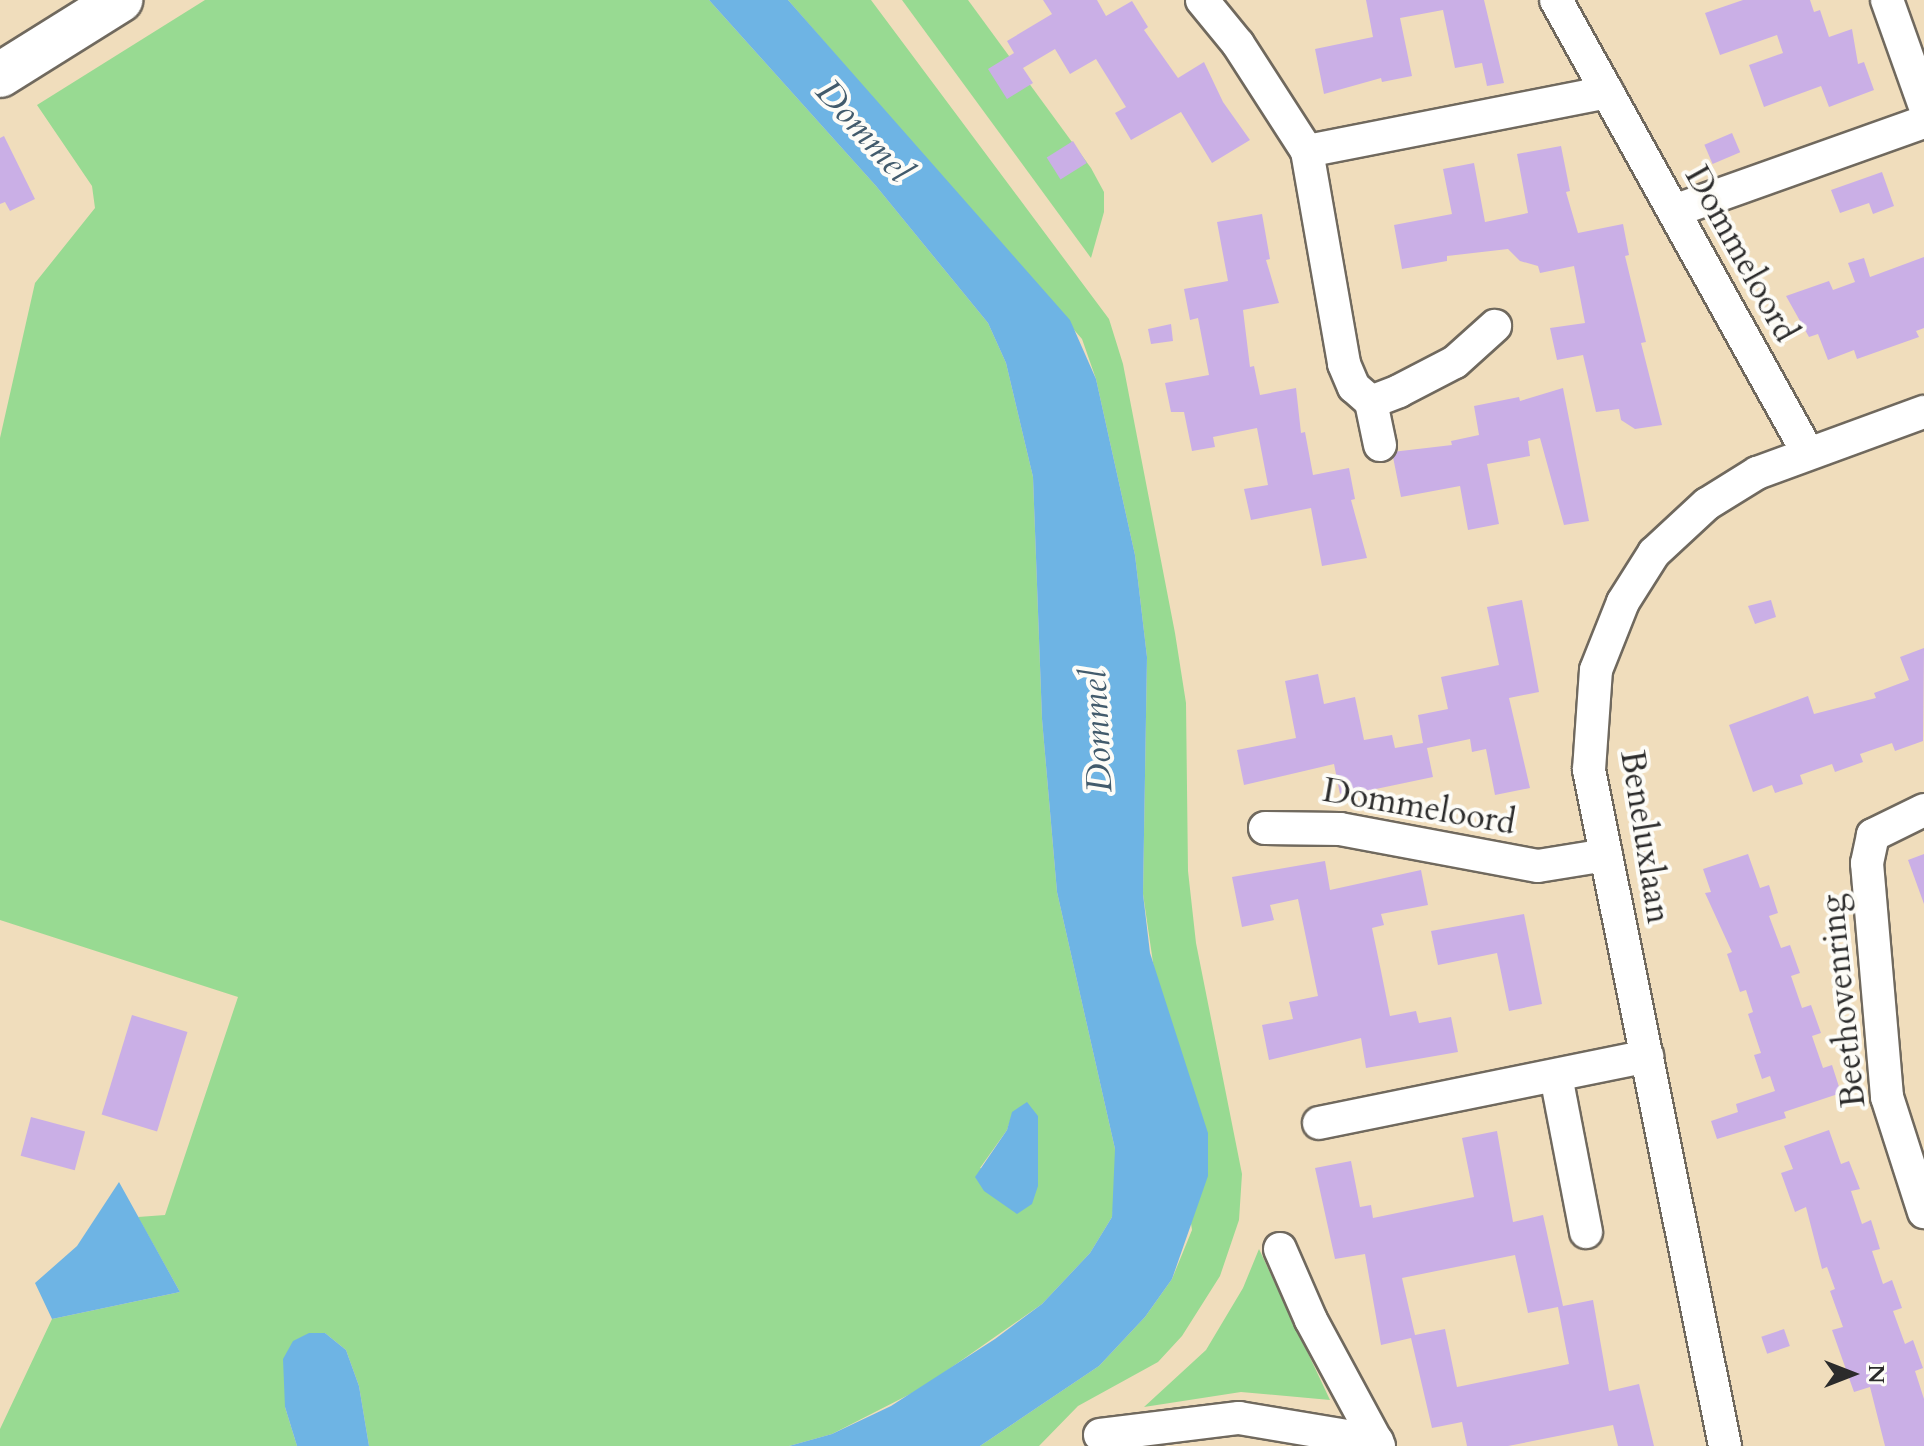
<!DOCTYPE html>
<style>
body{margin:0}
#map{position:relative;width:1924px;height:1446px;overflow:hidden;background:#f0ddbc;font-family:Cardo,serif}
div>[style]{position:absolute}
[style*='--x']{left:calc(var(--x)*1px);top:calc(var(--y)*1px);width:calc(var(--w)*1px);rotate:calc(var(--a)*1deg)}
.green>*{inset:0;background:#98da92}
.water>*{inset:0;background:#6eb4e4}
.building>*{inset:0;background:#caafe6;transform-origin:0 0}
.roads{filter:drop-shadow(2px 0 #70695e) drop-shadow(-2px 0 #70695e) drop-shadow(0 2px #70695e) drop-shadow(0 -2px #70695e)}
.street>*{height:32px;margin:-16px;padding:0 16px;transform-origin:16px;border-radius:16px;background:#fff}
.secondary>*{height:44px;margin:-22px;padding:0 22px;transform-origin:22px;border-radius:22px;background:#fff}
span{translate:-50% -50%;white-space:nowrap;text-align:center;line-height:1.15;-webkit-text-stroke:8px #fdfcf7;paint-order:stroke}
.street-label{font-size:34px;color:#2b2b2b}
.water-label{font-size:36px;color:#425b6c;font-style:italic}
.north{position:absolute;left:1812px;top:1334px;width:80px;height:80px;-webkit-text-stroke:6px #fdfcf7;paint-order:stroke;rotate:90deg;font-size:22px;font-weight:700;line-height:32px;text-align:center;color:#2b2b2b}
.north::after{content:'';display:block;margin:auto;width:28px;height:36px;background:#2b2b2b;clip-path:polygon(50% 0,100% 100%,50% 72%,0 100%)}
</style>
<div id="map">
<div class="green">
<i style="clip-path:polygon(evenodd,205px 0,709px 0,876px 186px,988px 323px,1006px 363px,1033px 477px,1042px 719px,1057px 892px,1115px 1149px,1117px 1185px,1112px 1217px,1090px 1253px,1042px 1304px,922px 1388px,832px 1434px,789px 1446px,369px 1446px,359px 1386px,346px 1350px,325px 1333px,285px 1407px,297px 1446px,0 1446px,0 1429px,52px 1319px,180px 1292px,138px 1217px,165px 1215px,238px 997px,0 920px,0 438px,35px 283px,95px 208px,92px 186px,37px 105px,205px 0,1013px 1112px,1038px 1116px,1038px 1186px,980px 1168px,1007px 1130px,1013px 1112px)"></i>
<i style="clip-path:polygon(788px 0,871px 0,1109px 319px,1123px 364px,1175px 633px,1186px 703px,1188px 871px,1196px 943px,1242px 1174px,1239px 1220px,1220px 1276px,1182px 1336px,1158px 1362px,1078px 1406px,1039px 1446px,980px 1446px,1099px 1366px,1145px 1317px,1172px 1279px,1192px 1230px,1143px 894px,1147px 657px,1135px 555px,1096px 379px,1082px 339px)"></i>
<i style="clip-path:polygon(902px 0,968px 0,1091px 168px,1104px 192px,1104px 212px,1091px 258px)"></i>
<i style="clip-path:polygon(1259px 1249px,1330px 1400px,1241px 1392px,1144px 1407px,1206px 1350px,1243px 1288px)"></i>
</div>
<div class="water">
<i style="clip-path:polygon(709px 0,788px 0,1070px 320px,1096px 379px,1135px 555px,1147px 657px,1143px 894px,1150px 953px,1208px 1133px,1208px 1176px,1172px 1279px,1145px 1317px,1099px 1366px,980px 1446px,789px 1446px,832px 1434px,891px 1406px,995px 1339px,1042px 1304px,1090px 1253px,1112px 1217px,1115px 1149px,1057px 892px,1042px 719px,1033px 477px,1006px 363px,988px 323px,876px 186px)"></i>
<i style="clip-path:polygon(1027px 1102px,1038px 1116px,1038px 1186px,1032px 1204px,1017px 1214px,984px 1191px,975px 1177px,1007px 1130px,1012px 1112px)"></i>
<i style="clip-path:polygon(119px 1182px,180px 1292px,52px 1319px,35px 1283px,77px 1246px)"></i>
<i style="clip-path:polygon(309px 1333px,325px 1333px,346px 1350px,359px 1386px,369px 1446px,297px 1446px,285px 1407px,283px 1359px,293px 1341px)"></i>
</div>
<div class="building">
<i style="clip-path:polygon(1043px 0,1097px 0,1106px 16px,1132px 1px,1148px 27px,1144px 30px,1178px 78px,1204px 62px,1223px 102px,1250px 140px,1212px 163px,1181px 112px,1131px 140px,1115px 113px,1126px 107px,1096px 59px,1070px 74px,1055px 49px,1023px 68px,1033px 83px,1007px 99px,988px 69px,1014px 53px,1007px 41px,1052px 14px)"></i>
<i style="clip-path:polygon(1366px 0,1484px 0,1504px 83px,1487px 86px,1482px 63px,1455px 68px,1443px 10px,1400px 18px,1412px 76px,1382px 82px,1381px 78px,1324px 94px,1315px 49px,1373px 37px)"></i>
<i style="clip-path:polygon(1743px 0,1810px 0,1814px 12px,1820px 10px,1829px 37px,1852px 29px,1858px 64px,1864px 62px,1874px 90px,1829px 107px,1821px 86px,1764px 107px,1749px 65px,1783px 53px,1777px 35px,1720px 55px,1705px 13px)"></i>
<i style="left:1732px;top:133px;width:21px;height:30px;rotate:67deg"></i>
<i style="clip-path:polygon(4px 136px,35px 199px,10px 211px,5px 202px,0 204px,0 138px)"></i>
<i style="left:1073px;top:141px;width:26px;height:31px;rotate:58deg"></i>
<i style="clip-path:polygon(1561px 146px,1570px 191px,1566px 192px,1578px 233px,1623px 224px,1629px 255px,1625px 256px,1646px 342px,1641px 343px,1662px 425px,1635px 429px,1621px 420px,1619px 409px,1596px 412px,1583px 355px,1557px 360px,1550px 328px,1585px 323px,1574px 266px,1540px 273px,1538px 266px,1520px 261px,1508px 249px,1447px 256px,1447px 261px,1402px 269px,1394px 225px,1452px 214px,1443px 169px,1474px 163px,1485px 222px,1528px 213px,1517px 154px)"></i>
<i style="clip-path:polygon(1882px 172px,1894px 206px,1873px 214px,1869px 203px,1840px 213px,1831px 190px)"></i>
<i style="clip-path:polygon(1262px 214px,1270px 259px,1266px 260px,1279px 303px,1243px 310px,1250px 367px,1254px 366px,1260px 395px,1296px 388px,1301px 433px,1305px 432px,1313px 475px,1349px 468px,1355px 499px,1351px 500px,1367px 558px,1322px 566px,1311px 508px,1251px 520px,1244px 489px,1268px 485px,1257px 428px,1213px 437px,1215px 447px,1192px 451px,1184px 412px,1171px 412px,1165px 383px,1209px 375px,1198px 318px,1190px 320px,1184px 289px,1228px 281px,1217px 222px)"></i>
<i style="clip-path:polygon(1924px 257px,1924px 328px,1916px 331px,1919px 337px,1857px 359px,1854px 350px,1828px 360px,1818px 334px,1809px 337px,1786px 296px,1829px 281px,1833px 290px,1855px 282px,1848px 263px,1864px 258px,1870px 277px)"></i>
<i style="clip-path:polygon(1171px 324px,1173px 341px,1151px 344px,1148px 329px)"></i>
<i style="clip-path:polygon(1563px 388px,1589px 521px,1564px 525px,1540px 438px,1528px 441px,1530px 456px,1487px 464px,1499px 524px,1468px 530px,1460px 486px,1401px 497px,1392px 452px,1452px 445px,1451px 441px,1479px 435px,1474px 406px,1519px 397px,1520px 401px)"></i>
<i style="clip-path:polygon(1522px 600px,1539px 692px,1509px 698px,1530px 788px,1495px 795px,1486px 749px,1472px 752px,1470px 739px,1427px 748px,1433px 777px,1371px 790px,1340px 794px,1334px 764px,1244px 785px,1237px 750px,1296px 738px,1285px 681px,1318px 674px,1324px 704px,1355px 697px,1364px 740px,1392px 735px,1395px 748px,1423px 743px,1418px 715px,1448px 709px,1441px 677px,1499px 665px,1487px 607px)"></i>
<i style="clip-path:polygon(1771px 600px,1776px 617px,1755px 624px,1748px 606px)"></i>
<i style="clip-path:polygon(1924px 648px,1923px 741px,1895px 751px,1892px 743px,1860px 754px,1863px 762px,1835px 772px,1832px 764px,1800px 775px,1803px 784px,1775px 793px,1772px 785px,1753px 792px,1729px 725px,1808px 696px,1814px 714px,1876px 698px,1874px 693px,1909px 680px,1900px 657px)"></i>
<i style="clip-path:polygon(1748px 854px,1760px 888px,1769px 885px,1778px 913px,1769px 916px,1781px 948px,1790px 945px,1800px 973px,1791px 976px,1802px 1008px,1811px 1005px,1821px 1033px,1812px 1036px,1823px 1068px,1832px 1065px,1841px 1093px,1784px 1112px,1786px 1118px,1717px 1139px,1711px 1121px,1738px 1112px,1736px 1104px,1775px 1091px,1770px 1076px,1762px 1079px,1754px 1055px,1761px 1053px,1748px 1014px,1753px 1012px,1746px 990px,1740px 992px,1727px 954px,1732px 952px,1705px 893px,1711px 892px,1703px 869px)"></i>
<i style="clip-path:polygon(1924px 854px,1924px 904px,1908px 860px)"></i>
<i style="clip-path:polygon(1325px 861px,1330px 890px,1421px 870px,1428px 905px,1381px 914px,1384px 925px,1372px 928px,1381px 971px,1390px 1016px,1416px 1011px,1419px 1023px,1451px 1017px,1458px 1052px,1366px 1068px,1361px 1038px,1269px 1060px,1262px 1025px,1293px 1019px,1289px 1002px,1318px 996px,1298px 899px,1270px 905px,1274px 920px,1242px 927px,1232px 877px)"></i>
<i style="clip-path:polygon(1524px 914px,1542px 1004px,1509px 1011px,1497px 953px,1438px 965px,1431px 931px)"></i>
<i style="left:132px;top:1015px;width:58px;height:104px;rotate:17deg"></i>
<i style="left:31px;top:1117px;width:56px;height:40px;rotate:15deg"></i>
<i style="clip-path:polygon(1829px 1130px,1841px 1164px,1849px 1161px,1860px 1189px,1851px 1191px,1862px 1224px,1871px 1220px,1880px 1249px,1872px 1251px,1883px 1284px,1892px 1280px,1902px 1308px,1893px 1311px,1905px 1344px,1913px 1340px,1923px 1368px,1915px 1371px,1924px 1399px,1924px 1446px,1885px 1446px,1870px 1387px,1854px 1392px,1832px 1330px,1843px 1327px,1830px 1291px,1835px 1289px,1827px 1267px,1822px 1269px,1806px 1207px,1795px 1212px,1781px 1173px,1793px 1169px,1784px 1146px)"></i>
<i style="clip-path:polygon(evenodd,1497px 1131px,1513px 1222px,1543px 1215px,1563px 1306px,1593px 1300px,1609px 1391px,1639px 1384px,1654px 1446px,1618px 1446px,1613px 1425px,1508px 1446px,1467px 1446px,1462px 1422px,1432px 1428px,1411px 1338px,1381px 1345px,1365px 1254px,1335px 1259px,1315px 1168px,1351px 1161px,1360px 1207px,1371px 1205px,1373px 1218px,1474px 1197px,1462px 1138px,1497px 1131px,1515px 1255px,1528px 1313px,1558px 1307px,1569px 1364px,1457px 1387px,1445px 1329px,1415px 1335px,1402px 1278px,1515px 1255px)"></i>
<i style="left:1784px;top:1329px;width:18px;height:24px;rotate:71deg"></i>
</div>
<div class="roads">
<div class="street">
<i style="--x:1202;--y:0;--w:57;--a:50.7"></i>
<i style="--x:1238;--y:44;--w:127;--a:57.2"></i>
<i style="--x:1307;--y:151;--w:216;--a:80.1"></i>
<i style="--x:1344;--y:364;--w:25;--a:67"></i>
<i style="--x:1354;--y:387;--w:23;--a:41"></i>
<i style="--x:1371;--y:402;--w:30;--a:-21"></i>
<i style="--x:1399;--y:391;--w:63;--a:-27.4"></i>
<i style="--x:1455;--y:362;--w:54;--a:-42"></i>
<i style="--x:1556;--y:0;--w:518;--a:60.91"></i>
<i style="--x:1887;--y:0;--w:110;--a:70.4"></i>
<i style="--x:1307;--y:151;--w:306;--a:-11.1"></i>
<i style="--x:1674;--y:211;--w:265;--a:-19.6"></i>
<i style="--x:1371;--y:402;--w:44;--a:78.2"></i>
<i style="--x:1924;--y:810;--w:57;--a:153.9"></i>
<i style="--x:1873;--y:835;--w:29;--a:102"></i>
<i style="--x:1867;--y:863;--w:235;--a:85.1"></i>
<i style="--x:1887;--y:1097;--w:121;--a:72.2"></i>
<i style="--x:1265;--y:828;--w:75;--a:0.8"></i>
<i style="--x:1340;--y:829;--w:201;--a:10.6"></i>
<i style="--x:1538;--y:866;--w:69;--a:-9.2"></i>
<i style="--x:1556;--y:1076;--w:159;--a:79.1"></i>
<i style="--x:1319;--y:1123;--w:335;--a:-11.5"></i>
<i style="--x:1280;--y:1249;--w:77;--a:66.4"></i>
<i style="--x:1311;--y:1320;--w:143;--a:61.6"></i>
<i style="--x:1100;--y:1435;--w:140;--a:-7"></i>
<i style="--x:1239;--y:1418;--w:140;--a:9.5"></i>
<i style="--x:1725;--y:1446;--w:690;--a:-101.38"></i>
<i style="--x:1589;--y:770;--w:100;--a:-86"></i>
<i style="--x:1596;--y:670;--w:73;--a:-68.3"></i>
<i style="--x:1623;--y:602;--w:58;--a:-57.7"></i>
<i style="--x:1654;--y:553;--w:72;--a:-42.8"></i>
<i style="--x:1707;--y:504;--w:59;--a:-31.8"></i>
<i style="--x:1757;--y:473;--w:178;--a:-20.1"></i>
</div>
<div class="secondary">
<i style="--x:0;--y:75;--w:142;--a:-32"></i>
</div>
</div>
<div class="street-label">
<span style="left:1741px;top:254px;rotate:61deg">Dommeloord</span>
<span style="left:1419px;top:807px;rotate:10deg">Dommeloord</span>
<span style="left:1645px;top:837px;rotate:81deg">Beneluxlaan</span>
<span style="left:1843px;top:1001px;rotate:-96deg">Beethovenring</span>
</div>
<div class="water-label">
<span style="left:864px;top:131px;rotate:48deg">Dommel</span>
<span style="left:1097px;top:731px;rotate:-93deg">Dommel</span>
</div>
<div class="north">N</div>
</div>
